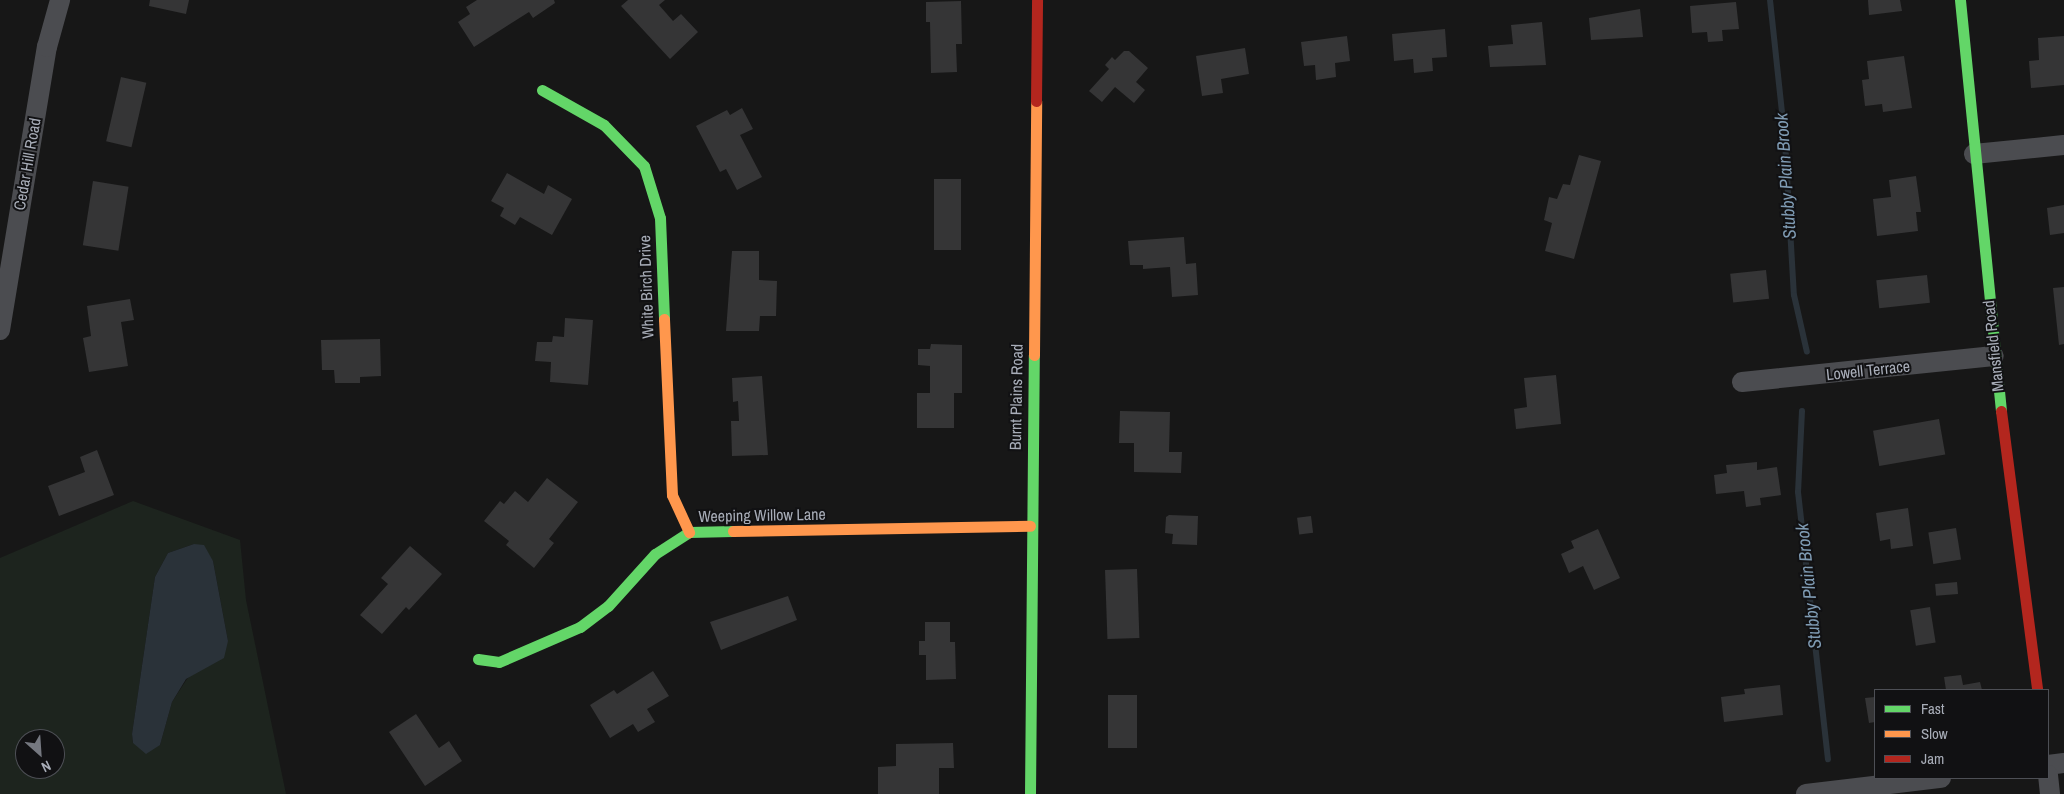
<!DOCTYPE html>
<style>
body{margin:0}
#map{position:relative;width:2064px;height:794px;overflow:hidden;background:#171717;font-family:"Archivo Narrow",sans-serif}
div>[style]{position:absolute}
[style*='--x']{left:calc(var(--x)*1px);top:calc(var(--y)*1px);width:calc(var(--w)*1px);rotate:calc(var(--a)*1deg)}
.green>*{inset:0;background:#1d241e}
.water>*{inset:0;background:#2a3239}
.stream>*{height:6px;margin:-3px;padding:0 3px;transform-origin:3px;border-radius:3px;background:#2a3239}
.building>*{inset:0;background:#353536;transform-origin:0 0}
.street>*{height:20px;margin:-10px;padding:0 10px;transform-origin:10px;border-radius:10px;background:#4b4c50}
.fast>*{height:11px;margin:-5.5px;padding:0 5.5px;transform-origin:5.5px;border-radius:5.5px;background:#63d668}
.slow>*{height:11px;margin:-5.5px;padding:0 5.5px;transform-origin:5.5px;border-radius:5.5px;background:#ff974d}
.jam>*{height:11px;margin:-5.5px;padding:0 5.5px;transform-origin:5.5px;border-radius:5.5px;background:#b3261e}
span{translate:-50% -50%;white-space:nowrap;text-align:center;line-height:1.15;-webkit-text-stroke:4px #111113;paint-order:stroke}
.street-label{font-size:16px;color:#a8adb8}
.water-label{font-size:18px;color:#7f9bb3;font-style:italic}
.legend{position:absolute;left:1874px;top:689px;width:175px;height:90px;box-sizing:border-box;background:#111113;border:1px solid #4d4f55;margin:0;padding:6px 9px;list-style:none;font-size:15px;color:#a8adb8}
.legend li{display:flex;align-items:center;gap:10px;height:25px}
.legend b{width:25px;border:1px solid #4d4f55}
.north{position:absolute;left:15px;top:729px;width:50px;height:50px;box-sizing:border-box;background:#111113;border:1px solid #4d4f55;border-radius:50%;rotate:154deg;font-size:14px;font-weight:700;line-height:20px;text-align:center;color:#a8adb8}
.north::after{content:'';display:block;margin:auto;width:18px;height:22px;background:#757880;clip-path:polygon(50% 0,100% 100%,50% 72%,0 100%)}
</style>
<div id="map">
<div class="green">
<i style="clip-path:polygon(evenodd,133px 501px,240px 540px,246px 600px,286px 794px,0 794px,0 558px,133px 501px,194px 544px,213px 561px,228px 641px,187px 679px,172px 702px,160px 745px,133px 743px,132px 734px,155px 577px,168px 553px,194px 544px,133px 501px,25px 739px,55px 739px,55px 769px,25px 769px,25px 739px)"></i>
</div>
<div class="water">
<i style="clip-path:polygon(194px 544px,204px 545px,213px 561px,228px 641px,224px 658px,186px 679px,172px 702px,160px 745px,146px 754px,133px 743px,132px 734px,155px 577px,168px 553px)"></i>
</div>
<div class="stream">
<i style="--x:1770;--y:0;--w:142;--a:83.9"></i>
<i style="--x:1785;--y:141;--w:154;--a:86.7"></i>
<i style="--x:1794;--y:295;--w:58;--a:77.2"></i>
<i style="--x:1802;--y:411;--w:81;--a:92.8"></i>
<i style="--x:1798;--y:492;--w:269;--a:83.6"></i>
</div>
<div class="building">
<i style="clip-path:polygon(150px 0,189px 0,186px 14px,149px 6px)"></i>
<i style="clip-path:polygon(477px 0,554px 0,555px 3px,533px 18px,529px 12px,474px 47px,458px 22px,470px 14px,466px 7px)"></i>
<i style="clip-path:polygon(628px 0,665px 0,659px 5px,673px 21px,681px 14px,698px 32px,670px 59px,621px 6px)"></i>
<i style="clip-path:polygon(1868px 0,1900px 0,1902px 11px,1869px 15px)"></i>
<i style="clip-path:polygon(961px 1px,962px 44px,956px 44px,957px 72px,931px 73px,930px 22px,926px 22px,926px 2px)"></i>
<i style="clip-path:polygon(1736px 2px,1739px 29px,1722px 30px,1723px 41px,1708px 42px,1707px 32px,1692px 33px,1690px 6px)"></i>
<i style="clip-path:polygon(1640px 9px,1643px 37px,1591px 40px,1589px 18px)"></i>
<i style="clip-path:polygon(1542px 22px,1546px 65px,1490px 67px,1488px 46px,1513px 44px,1511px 25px)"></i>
<i style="clip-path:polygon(1445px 29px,1447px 57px,1432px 58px,1433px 71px,1414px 73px,1413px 59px,1394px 61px,1392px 34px)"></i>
<i style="clip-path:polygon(1347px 36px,1350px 61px,1335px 63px,1336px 77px,1316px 80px,1315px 65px,1304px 66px,1301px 42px)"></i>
<i style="clip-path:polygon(2064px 36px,2064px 85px,2031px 88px,2029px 61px,2039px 60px,2038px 38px)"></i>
<i style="clip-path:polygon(1245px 48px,1249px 74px,1221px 79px,1223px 93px,1202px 96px,1196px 56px)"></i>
<i style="clip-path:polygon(1124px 51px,1129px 51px,1148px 68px,1136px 82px,1145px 90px,1134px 103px,1115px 87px,1102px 102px,1089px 91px,1109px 69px,1105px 65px,1112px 57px,1115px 60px)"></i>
<i style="clip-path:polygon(1904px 56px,1912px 108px,1883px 112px,1882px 104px,1865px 106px,1862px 80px,1869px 79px,1867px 61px)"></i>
<i style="left:121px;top:77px;width:26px;height:66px;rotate:13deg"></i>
<i style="clip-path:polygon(742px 108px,753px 129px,740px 135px,762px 177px,737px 190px,726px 169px,720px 172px,696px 126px,727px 110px,730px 115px)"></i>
<i style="clip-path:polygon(1579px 155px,1601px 161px,1574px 259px,1545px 251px,1552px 223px,1544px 220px,1549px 197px,1557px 199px,1563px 184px,1570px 185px)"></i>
<i style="clip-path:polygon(507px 173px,544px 194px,548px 185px,572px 199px,552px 235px,520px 217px,515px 225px,500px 216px,504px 208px,491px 201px)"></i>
<i style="clip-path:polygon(1916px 176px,1921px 212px,1916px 212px,1918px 231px,1877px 236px,1873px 199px,1891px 197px,1889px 180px)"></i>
<i style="left:934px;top:179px;width:27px;height:71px"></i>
<i style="left:93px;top:181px;width:36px;height:65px;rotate:9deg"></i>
<i style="clip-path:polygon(2064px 205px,2064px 233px,2050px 235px,2047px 208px)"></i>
<i style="clip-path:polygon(1184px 237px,1186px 264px,1196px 263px,1198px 295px,1172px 297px,1170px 267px,1143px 269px,1143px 265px,1130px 265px,1128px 241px)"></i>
<i style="clip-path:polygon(732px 251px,759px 251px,759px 280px,777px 281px,776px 316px,760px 316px,759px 331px,726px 331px)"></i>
<i style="left:1766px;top:270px;width:29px;height:36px;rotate:84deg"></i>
<i style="left:1927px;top:275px;width:28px;height:51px;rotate:84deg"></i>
<i style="clip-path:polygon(2064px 287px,2064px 344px,2059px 345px,2053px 288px)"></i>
<i style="clip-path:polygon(130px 299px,134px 320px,121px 322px,128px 366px,89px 372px,83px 338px,91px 336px,87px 306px)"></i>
<i style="clip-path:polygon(565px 318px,593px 320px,588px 385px,550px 382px,551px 362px,535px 361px,537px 342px,552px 342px,553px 336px,564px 337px)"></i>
<i style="clip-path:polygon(380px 339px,381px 376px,360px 377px,360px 383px,335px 383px,334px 370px,322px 370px,321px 340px)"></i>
<i style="clip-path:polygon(931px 344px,962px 345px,962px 393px,954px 393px,954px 428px,917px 428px,917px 393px,930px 393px,930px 366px,918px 365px,918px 349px,930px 349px)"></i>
<i style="clip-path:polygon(1556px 375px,1561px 424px,1516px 429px,1514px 409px,1527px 407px,1524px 378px)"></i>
<i style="clip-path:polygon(762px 376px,768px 455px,732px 456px,731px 421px,739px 421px,738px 401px,733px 402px,732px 378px)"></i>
<i style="clip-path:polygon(1120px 411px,1170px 412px,1169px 452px,1182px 452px,1181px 473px,1134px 472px,1134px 443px,1119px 443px)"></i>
<i style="left:1939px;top:419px;width:36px;height:67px;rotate:80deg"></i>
<i style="clip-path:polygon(97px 450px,114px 495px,59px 516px,48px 486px,85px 472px,80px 457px)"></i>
<i style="clip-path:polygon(1757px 462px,1757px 470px,1777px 467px,1781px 495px,1760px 498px,1761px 505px,1746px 507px,1744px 491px,1716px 494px,1714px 475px,1727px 473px,1726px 465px)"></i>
<i style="clip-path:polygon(547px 478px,578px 502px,549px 539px,554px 543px,534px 568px,506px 545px,509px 541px,484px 521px,500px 501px,504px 504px,515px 491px,528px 502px)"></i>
<i style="clip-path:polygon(1908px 508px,1913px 546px,1891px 549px,1890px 539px,1880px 541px,1876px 513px)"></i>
<i style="clip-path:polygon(1169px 515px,1198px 516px,1197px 545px,1172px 544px,1173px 534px,1165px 533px,1166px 517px)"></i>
<i style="left:1311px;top:516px;width:17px;height:14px;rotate:83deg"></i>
<i style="left:1956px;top:528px;width:32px;height:28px;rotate:81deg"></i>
<i style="clip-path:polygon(1598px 529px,1620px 578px,1594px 590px,1583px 566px,1569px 573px,1561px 554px,1574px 548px,1571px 541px)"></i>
<i style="clip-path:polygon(410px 546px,442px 574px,409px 610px,406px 607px,382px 634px,360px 615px,388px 584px,381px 578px)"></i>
<i style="left:1137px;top:569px;width:69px;height:32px;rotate:88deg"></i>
<i style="left:1957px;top:582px;width:12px;height:22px;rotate:85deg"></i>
<i style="clip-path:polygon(788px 596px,797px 620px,721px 650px,710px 622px)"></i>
<i style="left:1930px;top:607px;width:36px;height:20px;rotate:81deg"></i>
<i style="clip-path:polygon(925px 622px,950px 622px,950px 642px,955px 642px,956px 679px,926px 680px,926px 655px,919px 655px,919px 641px,925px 641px)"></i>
<i style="clip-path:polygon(653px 671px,669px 696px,647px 709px,655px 722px,638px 732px,633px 724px,610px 738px,590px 705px,614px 690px,617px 694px)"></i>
<i style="clip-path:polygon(1961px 675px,1963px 685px,1980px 682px,1982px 690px,1946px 690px,1944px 677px)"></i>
<i style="clip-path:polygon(1780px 685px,1783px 715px,1724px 722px,1721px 697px,1745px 694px,1744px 689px)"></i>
<i style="left:1108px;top:695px;width:29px;height:53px"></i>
<i style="clip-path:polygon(1875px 697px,1875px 722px,1869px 723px,1865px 698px)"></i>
<i style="clip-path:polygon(416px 714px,439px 748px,449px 741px,462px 761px,425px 786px,389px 732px)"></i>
<i style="clip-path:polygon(953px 743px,954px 768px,939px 768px,939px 794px,878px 794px,878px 767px,896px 766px,896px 744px)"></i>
</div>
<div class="street">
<i style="--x:1974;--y:154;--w:90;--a:-5.7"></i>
<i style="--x:0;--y:330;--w:287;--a:-80.6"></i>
<i style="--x:47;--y:47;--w:49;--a:-74.5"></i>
<i style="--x:1742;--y:382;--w:253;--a:-5.9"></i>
<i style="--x:2048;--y:765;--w:16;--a:-7"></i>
<i style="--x:2048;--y:775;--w:19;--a:84"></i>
<i style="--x:1806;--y:794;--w:136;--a:-6.8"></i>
</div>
<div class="fast">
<i style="--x:1960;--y:0;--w:413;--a:84.3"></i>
<i style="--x:542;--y:90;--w:71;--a:29.4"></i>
<i style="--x:604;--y:125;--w:57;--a:45.7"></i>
<i style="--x:644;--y:166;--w:54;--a:72.9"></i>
<i style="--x:660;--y:218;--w:101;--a:87.7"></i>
<i style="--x:478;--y:659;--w:21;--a:8"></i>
<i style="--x:499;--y:662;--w:88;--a:-23.4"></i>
<i style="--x:580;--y:627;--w:35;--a:-37"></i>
<i style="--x:608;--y:606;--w:70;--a:-47.9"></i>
<i style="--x:655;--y:554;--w:40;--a:-32.9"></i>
<i style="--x:689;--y:532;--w:44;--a:-1.3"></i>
<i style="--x:1030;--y:794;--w:439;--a:-89.5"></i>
</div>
<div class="slow">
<i style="--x:664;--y:319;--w:176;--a:87.4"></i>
<i style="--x:672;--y:495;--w:41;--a:65.3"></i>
<i style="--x:1034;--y:355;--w:254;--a:-89.5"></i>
<i style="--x:733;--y:531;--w:297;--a:-1"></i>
</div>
<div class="jam">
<i style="--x:1036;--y:101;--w:101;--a:-89.4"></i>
<i style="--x:2001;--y:411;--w:281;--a:82.6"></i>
</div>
<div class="street-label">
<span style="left:27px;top:164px;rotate:-80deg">Cedar Hill Road</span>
<span style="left:646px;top:287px;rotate:-92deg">White Birch Drive</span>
<span style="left:1993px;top:346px;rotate:-96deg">Mansfield Road</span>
<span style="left:1868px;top:370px;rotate:-6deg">Lowell Terrace</span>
<span style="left:1016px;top:397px;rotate:-89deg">Burnt Plains Road</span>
<span style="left:762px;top:515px;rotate:-1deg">Weeping Willow Lane</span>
</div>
<div class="water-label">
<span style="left:1786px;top:176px;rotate:-94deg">Stubby Plain Brook</span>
<span style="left:1809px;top:586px;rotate:-96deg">Stubby Plain Brook</span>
</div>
<ul class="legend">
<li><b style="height:6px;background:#63d668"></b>Fast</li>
<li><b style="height:6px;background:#ff974d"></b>Slow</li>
<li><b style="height:6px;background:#b3261e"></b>Jam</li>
</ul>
<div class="north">N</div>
</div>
